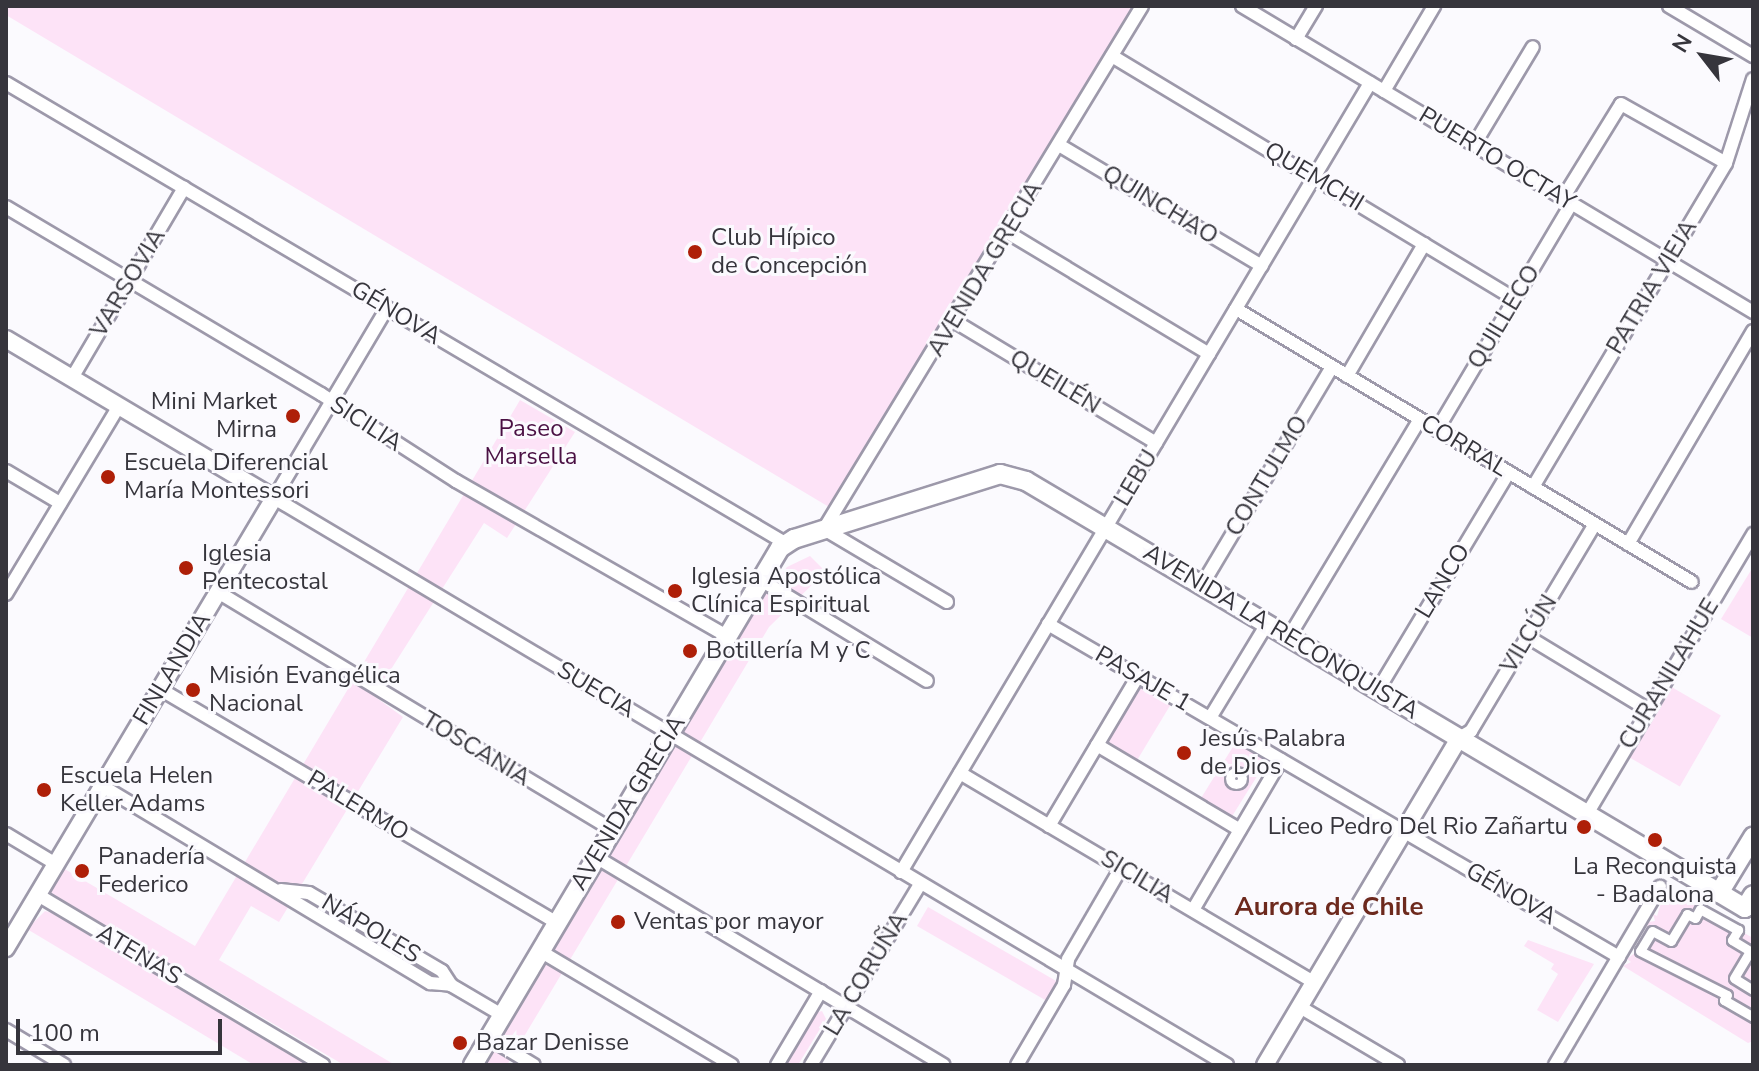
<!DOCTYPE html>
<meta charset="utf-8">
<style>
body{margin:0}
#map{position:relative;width:1759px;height:1071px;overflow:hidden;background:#fbfafe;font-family:"Nunito Sans",sans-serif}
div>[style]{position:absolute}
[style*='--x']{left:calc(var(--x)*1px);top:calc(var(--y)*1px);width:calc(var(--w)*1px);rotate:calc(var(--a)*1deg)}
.green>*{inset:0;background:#fde3f7;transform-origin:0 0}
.roads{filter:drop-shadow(2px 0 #9d99aa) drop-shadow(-2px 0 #9d99aa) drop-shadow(0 2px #9d99aa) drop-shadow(0 -2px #9d99aa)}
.pedestrian>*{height:9px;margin:-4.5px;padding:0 4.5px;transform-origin:4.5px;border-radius:4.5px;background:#fff}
.pedestrian>.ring{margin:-4.5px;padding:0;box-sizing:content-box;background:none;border:9px solid #fff;border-radius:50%}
.minor>*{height:12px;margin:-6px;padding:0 6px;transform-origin:6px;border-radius:6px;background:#fff}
.tertiary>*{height:16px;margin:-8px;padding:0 8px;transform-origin:8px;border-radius:8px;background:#fff}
.secondary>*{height:18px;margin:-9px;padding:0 9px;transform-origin:9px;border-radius:9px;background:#fff}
.dots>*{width:22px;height:22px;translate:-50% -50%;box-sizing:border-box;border:4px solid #fbfafe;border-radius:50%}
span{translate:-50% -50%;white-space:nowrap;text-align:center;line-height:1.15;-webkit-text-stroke:6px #fbfafe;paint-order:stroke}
.street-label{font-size:24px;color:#36353c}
.poi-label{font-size:24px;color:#36353c}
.left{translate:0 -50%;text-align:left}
.right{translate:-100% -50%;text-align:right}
.park-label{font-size:24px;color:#4a1043}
.neighbourhood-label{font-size:26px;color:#6d291d;font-weight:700}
.frame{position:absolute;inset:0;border:8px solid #36353c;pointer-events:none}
.north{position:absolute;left:1663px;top:16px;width:80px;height:80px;-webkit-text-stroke:6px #fbfafe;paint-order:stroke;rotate:301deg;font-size:22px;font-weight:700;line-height:32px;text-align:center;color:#36353c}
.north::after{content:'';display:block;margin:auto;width:28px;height:36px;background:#36353c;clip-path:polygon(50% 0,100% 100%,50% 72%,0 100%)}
.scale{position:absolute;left:16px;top:1019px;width:206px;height:36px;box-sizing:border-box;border:4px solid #36353c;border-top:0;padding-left:10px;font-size:24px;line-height:28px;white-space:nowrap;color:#36353c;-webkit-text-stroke:6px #fbfafe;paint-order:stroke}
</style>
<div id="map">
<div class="green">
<i style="clip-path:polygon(6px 6px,1134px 6px,834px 510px,6px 15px)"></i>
<i style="clip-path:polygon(520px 400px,575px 432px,507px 538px,484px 523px,374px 696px,403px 717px,279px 922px,251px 906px,219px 960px,395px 1065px,344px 1065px,47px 892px,63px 868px,195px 946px)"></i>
<i style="clip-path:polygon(810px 556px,822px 568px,820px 577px,769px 627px,507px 1065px,484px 1065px,756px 607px,787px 567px)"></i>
<i style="clip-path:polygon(1753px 567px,1753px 638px,1721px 619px)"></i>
<i style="left:1668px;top:685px;width:61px;height:82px;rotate:30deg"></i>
<i style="clip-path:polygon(1140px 686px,1171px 704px,1136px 762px,1106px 745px,1106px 739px)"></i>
<i style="left:1236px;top:742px;width:36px;height:68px;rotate:32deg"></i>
<i style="clip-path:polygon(1672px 891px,1753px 938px,1753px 1041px,1748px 1043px,1623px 966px,1631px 962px,1627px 959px,1636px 952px,1649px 922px,1655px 921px,1653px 914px,1657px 916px,1662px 900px,1667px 900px,1666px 893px)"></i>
<i style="left:928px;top:907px;width:152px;height:22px;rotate:30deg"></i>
<i style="clip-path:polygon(45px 911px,52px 913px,308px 1065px,254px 1065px,27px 929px)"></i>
<i style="clip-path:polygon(1528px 940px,1594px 964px,1558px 1022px,1537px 1010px,1558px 974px,1551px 969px,1554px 964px,1524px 946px)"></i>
<i style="clip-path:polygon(815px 1013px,822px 1011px,826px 1019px,798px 1065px,783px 1065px)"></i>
</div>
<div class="roads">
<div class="pedestrian">
<i class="ring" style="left:1230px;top:772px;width:3px;height:3px"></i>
<i style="--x:1753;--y:990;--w:22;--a:-148"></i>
<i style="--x:1734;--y:978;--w:31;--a:-59"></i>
<i style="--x:1750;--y:951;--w:21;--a:-149"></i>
<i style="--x:1732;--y:940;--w:12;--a:-59"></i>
<i style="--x:1738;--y:930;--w:43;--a:-151.1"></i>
<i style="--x:1700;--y:909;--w:10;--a:119"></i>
<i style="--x:1695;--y:918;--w:9;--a:-153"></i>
<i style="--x:1687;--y:914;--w:31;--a:121"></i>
<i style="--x:1671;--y:941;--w:21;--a:-152"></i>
<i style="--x:1652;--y:931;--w:23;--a:121"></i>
<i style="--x:1640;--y:951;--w:97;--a:26.8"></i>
<i style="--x:1727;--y:995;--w:6;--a:121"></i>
<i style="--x:1724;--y:1000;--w:34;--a:30"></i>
</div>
<div class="minor">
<i style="--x:1242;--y:6;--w:596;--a:30.91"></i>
<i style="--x:1669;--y:6;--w:98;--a:30.8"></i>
<i style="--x:1296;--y:39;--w:39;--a:-59"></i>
<i style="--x:1112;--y:56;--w:471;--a:31.1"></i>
<i style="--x:6;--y:83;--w:905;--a:30.56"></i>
<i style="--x:1384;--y:91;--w:99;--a:-59.5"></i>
<i style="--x:1059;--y:145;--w:236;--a:30.8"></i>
<i style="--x:1474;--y:145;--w:114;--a:-59"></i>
<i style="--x:1563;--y:198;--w:110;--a:-58.3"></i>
<i style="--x:1621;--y:104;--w:120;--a:29.3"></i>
<i style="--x:6;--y:207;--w:366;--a:30.7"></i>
<i style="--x:321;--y:394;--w:161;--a:32.8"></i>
<i style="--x:456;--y:481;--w:312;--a:29.8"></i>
<i style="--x:1007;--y:232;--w:236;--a:31.1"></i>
<i style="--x:387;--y:308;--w:221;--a:120.7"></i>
<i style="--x:274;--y:498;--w:1109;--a:30.75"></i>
<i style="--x:1236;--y:309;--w:531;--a:30.91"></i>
<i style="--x:954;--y:321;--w:236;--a:31.1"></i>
<i style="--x:1347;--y:376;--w:153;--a:-59.7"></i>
<i style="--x:72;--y:378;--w:221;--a:-59.5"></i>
<i style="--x:1437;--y:430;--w:264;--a:-59.3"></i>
<i style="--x:6;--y:471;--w:63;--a:30.7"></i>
<i style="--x:1533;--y:487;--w:377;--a:-59.2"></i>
<i style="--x:1726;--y:163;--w:88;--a:-72.2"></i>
<i style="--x:1628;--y:544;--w:247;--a:-59.6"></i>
<i style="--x:761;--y:580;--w:194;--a:31.3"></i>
<i style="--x:1202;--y:585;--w:254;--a:-59.2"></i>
<i style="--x:218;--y:592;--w:460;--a:31.1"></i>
<i style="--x:6;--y:594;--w:219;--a:-59"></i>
<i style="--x:947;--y:602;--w:143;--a:-149.3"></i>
<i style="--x:824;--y:529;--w:612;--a:-58.7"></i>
<i style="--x:1048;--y:624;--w:661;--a:30.25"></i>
<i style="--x:1289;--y:637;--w:254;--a:-59"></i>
<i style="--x:1528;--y:637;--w:139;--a:31.2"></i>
<i style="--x:160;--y:689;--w:461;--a:30.5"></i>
<i style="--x:1378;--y:690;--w:254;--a:-59"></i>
<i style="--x:1210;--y:718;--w:110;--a:-58.8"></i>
<i style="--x:1459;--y:738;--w:14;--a:-30"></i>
<i style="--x:1471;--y:731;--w:241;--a:-59.1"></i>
<i style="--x:1097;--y:745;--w:166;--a:30.7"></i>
<i style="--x:960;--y:773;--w:411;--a:30.6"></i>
<i style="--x:102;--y:786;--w:383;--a:31"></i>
<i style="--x:430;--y:983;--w:21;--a:5"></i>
<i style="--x:1587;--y:814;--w:326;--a:-59.3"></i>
<i style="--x:1049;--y:826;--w:174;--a:-59.3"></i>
<i style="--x:6;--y:834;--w:58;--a:31"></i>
<i style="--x:596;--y:857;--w:405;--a:30.9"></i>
<i style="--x:901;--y:872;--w:918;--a:-59.27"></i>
<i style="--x:281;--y:890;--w:28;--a:6"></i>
<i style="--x:309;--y:893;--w:154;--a:30.4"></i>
<i style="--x:442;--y:971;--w:17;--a:57"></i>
<i style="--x:451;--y:985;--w:59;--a:30.5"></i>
<i style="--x:38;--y:895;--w:332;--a:30.8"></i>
<i style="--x:1193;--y:910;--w:174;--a:-59.6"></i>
<i style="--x:540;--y:951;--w:223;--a:30.7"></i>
<i style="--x:1300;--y:1007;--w:114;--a:30.6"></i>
<i style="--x:6;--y:1030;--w:68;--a:31.1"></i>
<i style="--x:489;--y:1038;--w:52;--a:31"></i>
<i style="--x:777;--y:1065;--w:86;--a:-59.3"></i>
<i style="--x:811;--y:1065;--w:211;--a:-58.9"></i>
<i style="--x:1017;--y:1065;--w:93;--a:-59.6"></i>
<i style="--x:1064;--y:985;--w:26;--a:-81"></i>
<i style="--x:1068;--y:959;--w:105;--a:-59.8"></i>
<i style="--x:1555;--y:1065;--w:207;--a:-59.5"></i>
</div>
<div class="tertiary">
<i style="--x:6;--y:339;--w:312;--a:30.7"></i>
<i style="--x:274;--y:498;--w:524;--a:120.78"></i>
<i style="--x:1265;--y:1065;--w:380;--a:-59.3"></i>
</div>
<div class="secondary">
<i style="--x:1719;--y:893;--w:66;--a:-58.7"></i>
<i style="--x:473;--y:1065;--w:601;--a:-59.3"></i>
<i style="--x:780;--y:548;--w:17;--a:-33"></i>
<i style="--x:794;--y:539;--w:216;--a:-17.5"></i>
<i style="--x:1000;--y:474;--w:27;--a:15"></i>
<i style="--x:1026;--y:481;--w:836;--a:30.71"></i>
<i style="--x:1745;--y:908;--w:15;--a:-58"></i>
</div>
</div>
<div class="dots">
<i style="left:695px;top:252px;background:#ae1f08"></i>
<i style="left:293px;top:416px;background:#ae1f08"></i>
<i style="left:108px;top:477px;background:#ae1f08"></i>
<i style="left:186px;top:568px;background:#ae1f08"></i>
<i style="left:675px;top:591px;background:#ae1f08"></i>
<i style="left:690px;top:651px;background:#ae1f08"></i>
<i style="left:193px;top:690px;background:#ae1f08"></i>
<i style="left:1184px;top:753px;background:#ae1f08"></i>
<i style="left:44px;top:790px;background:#ae1f08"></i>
<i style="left:1584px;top:827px;background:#ae1f08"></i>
<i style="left:1655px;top:840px;background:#ae1f08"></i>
<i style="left:82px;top:871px;background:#ae1f08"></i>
<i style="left:618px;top:922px;background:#ae1f08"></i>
<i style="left:460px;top:1043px;background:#ae1f08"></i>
</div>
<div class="street-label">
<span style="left:1497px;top:159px;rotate:31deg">PUERTO OCTAY</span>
<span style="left:1314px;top:177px;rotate:31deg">QUEMCHI</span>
<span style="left:1160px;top:205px;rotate:31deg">QUINCHAO</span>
<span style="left:985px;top:269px;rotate:-59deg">AVENIDA GRECIA</span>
<span style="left:128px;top:283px;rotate:-59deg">VARSOVIA</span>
<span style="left:1652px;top:287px;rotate:-59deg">PATRIA VIEJA</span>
<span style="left:396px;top:313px;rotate:31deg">GÉNOVA</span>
<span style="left:1504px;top:317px;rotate:-59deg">QUILLECO</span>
<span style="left:1055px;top:382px;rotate:31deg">QUEILÉN</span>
<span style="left:366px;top:424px;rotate:33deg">SICILIA</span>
<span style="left:1464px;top:446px;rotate:31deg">CORRAL</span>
<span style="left:1267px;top:476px;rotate:-59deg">CONTULMO</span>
<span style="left:1136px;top:478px;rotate:-59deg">LEBU</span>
<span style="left:1443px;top:581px;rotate:-59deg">LANCO</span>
<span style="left:1281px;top:632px;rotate:31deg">AVENIDA LA RECONQUISTA</span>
<span style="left:1529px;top:634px;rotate:-59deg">VILCÚN</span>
<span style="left:172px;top:669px;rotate:-59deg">FINLANDIA</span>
<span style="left:1669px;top:674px;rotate:-59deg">CURANILAHUE</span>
<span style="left:1143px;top:679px;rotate:30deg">PASAJE 1</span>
<span style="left:596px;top:690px;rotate:31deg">SUECIA</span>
<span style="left:476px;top:749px;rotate:31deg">TOSCANIA</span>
<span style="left:628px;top:803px;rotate:-59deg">AVENIDA GRECIA</span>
<span style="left:358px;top:806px;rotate:31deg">PALERMO</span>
<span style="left:1137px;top:877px;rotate:31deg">SICILIA</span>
<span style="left:1511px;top:894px;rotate:30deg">GÉNOVA</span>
<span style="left:371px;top:929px;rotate:31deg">NÁPOLES</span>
<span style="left:139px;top:955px;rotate:31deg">ATENAS</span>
<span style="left:866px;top:974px;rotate:-59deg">LA CORUÑA</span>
</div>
<div class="poi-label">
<span class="left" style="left:711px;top:252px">Club Hípico<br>de Concepción</span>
<span class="right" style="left:277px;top:416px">Mini Market<br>Mirna</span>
<span class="left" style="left:124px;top:477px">Escuela Diferencial<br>María Montessori</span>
<span class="left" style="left:202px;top:568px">Iglesia<br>Pentecostal</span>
<span class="left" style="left:691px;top:591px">Iglesia Apostólica<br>Clínica Espiritual</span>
<span class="left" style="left:706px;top:651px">Botillería M y C</span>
<span class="left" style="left:209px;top:690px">Misión Evangélica<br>Nacional</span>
<span class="left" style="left:1200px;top:753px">Jesús Palabra<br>de Dios</span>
<span class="left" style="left:60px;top:790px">Escuela Helen<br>Keller Adams</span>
<span class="right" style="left:1568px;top:827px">Liceo Pedro Del Rio Zañartu</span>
<span class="left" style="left:98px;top:871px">Panadería<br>Federico</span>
<span style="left:1655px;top:881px">La Reconquista<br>- Badalona</span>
<span class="left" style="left:634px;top:922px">Ventas por mayor</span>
<span class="left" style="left:476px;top:1043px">Bazar Denisse</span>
</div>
<div class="park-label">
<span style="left:531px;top:443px">Paseo<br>Marsella</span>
</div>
<div class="neighbourhood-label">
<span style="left:1329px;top:907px">Aurora de Chile</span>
</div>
<div class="frame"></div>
<div class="north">N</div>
<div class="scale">100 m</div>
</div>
